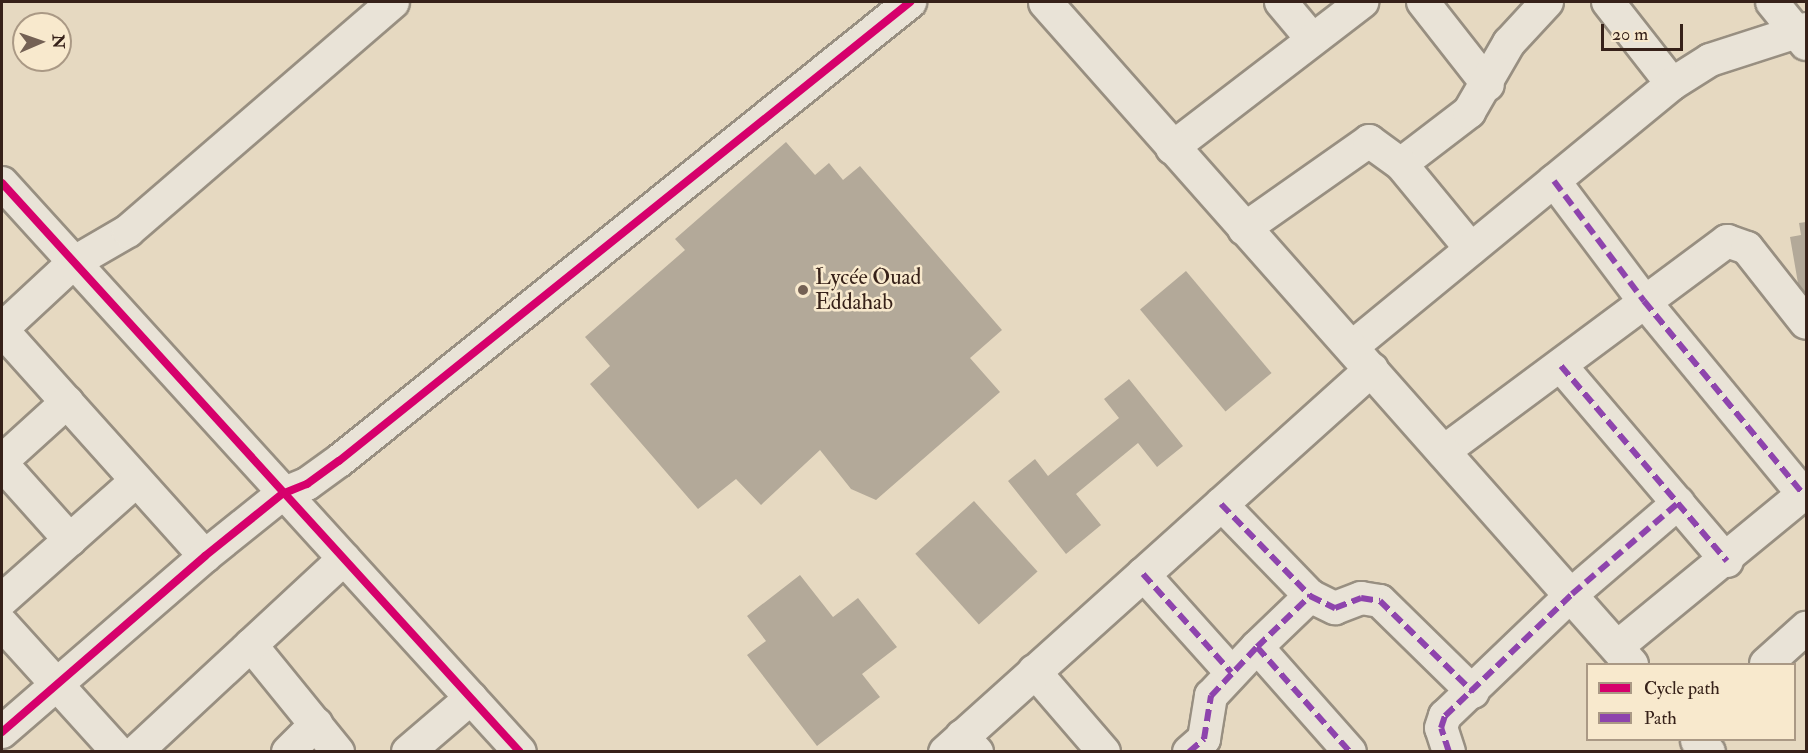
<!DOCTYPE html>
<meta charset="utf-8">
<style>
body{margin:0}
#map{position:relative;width:1808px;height:753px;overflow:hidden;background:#e6d9c1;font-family:"IM FELL Double Pica",serif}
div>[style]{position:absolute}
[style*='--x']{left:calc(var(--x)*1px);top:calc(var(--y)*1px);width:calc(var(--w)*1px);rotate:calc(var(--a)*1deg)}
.building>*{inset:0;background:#b3a999;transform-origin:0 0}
.roads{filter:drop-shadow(2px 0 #988f81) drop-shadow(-2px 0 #988f81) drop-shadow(0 2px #988f81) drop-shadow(0 -2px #988f81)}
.street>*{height:32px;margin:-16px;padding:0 16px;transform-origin:16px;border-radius:16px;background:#e9e3d7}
.secondary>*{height:33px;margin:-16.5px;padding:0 16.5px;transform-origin:16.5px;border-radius:16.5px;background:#e9e3d7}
.quiet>*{height:6px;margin-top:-3px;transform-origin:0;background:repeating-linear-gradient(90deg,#8e44ad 0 12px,transparent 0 18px)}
.cycleway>*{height:8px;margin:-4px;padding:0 4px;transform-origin:4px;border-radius:4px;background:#d6006c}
.dots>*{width:16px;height:16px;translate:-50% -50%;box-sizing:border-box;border:3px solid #f8e9cd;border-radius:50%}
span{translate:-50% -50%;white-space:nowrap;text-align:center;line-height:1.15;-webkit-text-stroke:5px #f8e9cd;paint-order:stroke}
.poi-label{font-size:22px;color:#362119}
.left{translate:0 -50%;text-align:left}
.frame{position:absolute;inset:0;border:3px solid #362119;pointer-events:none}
.legend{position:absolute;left:1586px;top:663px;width:210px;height:78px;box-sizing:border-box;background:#f8e9cd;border:2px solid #aa9985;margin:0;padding:8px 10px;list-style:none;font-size:18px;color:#362119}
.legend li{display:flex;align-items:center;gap:12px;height:30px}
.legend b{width:30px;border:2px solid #aa9985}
.north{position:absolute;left:12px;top:12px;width:60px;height:60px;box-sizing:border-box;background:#f8e9cd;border:2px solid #aa9985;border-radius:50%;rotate:88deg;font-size:16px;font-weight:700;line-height:24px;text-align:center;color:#362119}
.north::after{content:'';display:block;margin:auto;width:21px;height:27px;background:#746154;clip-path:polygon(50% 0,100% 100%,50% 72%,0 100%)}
.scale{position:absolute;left:1601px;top:24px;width:82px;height:27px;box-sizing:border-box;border:3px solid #362119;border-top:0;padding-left:8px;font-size:18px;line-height:21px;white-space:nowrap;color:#362119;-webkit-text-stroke:4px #f8e9cd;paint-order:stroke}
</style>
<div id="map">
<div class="building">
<i style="clip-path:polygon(786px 142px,815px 175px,829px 163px,843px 180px,860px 166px,1002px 330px,970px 358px,1000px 392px,876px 500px,851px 489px,820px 450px,761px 505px,736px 479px,698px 509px,590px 384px,610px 366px,585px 337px,685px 250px,675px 239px)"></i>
<i style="clip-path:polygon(1806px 222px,1806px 311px,1803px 312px,1790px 237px,1801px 235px,1799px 223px)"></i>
<i style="left:1186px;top:271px;width:133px;height:60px;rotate:50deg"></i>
<i style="clip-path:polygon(1129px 379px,1183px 446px,1157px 467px,1138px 443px,1076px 494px,1101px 525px,1066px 554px,1008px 481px,1035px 459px,1048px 476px,1119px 418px,1104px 399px)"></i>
<i style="left:974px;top:501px;width:95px;height:79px;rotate:48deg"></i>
<i style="clip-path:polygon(800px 575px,833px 617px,858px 598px,897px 647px,862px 674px,880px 697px,817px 746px,747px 655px,766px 641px,747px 616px)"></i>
</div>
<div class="roads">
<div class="street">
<i style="--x:1281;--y:2;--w:48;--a:50"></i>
<i style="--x:1423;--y:2;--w:105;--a:51.9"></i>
<i style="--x:1608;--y:2;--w:104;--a:52"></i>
<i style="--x:1772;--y:2;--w:54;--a:51"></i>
<i style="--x:1172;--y:148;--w:240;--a:-37.5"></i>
<i style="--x:1401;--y:164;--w:86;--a:-37.4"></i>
<i style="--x:1469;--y:112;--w:80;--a:-59.9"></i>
<i style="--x:1509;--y:43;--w:56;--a:-47.2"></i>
<i style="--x:1554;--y:181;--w:150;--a:53.1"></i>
<i style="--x:1644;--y:301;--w:251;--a:50.5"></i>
<i style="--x:2;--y:183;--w:769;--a:47.69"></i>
<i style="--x:1244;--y:229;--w:153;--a:-35.1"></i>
<i style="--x:1369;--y:141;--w:39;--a:36"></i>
<i style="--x:1401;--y:164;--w:110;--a:50.5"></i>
<i style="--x:2;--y:329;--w:97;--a:-42.9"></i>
<i style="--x:73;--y:263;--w:64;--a:-30.2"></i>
<i style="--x:128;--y:231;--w:350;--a:-40.8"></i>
<i style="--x:2;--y:330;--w:304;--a:48.1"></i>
<i style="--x:1352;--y:347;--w:414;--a:-39.4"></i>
<i style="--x:1672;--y:84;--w:45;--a:-32.3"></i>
<i style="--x:1710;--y:60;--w:101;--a:-17.9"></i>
<i style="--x:1561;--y:366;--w:256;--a:49.6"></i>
<i style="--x:1443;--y:452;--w:354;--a:-36.6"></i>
<i style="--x:1727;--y:241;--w:21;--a:19"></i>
<i style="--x:1747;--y:248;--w:95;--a:51.8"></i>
<i style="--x:2;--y:461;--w:88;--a:-42.2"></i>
<i style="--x:2;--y:464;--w:102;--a:48.2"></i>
<i style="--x:1221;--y:504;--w:128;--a:45.9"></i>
<i style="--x:1310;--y:596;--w:28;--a:26"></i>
<i style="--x:1335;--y:608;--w:28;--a:-21"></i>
<i style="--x:1361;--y:598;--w:19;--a:9"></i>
<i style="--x:1380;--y:601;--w:130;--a:44.4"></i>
<i style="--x:1143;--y:574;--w:132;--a:48.1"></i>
<i style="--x:2;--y:600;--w:179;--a:-41.6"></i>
<i style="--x:2;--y:624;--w:173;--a:47.8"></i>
<i style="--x:251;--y:645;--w:138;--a:50.9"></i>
<i style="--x:1257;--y:647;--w:74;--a:-43.9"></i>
<i style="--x:1617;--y:647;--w:244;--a:-39.4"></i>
<i style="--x:1766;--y:664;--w:54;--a:-42"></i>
<i style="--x:1034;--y:671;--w:107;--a:49.2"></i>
<i style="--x:2;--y:732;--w:269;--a:-40.9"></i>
<i style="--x:205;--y:556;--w:99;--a:-38.8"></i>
<i style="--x:282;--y:494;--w:27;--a:-22"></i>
<i style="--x:307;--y:484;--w:39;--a:-36"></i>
<i style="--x:339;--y:461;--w:733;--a:-38.79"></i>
<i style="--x:962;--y:736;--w:22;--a:47"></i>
<i style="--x:136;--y:752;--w:284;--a:-42.9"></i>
<i style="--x:288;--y:752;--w:40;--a:-45"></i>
<i style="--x:408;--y:752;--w:83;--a:-40.6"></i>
<i style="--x:1189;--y:752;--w:20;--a:-41"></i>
<i style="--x:1204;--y:739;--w:44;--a:-80.8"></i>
<i style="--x:1211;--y:696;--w:67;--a:-46.8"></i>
<i style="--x:1257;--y:647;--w:140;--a:48.5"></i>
<i style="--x:1449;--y:752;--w:25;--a:-108"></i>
<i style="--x:1441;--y:728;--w:13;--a:-72"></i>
<i style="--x:1445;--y:716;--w:176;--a:-43.8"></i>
<i style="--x:1572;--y:594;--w:140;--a:-40.6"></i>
</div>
<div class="secondary">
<i style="--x:1045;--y:2;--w:884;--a:48.48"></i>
<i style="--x:1697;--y:740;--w:16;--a:47"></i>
<i style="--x:945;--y:752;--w:573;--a:-41.96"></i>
</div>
</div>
<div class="quiet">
<i style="--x:1554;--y:181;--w:150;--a:53.1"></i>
<i style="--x:1644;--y:301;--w:251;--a:50.5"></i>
<i style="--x:1561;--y:366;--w:256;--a:49.6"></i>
<i style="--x:1221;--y:504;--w:128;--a:45.9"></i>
<i style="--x:1310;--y:596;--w:28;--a:26"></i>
<i style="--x:1335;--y:608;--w:28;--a:-21"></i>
<i style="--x:1361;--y:598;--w:19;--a:9"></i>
<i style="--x:1380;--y:601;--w:130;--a:44.4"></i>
<i style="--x:1143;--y:574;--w:132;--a:48.1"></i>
<i style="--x:1257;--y:647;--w:74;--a:-43.9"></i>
<i style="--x:1189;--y:752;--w:20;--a:-41"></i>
<i style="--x:1204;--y:739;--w:44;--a:-80.8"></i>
<i style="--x:1211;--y:696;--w:67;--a:-46.8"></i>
<i style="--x:1257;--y:647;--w:140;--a:48.5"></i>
<i style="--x:1449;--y:752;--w:25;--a:-108"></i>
<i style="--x:1441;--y:728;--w:13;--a:-72"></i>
<i style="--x:1445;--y:716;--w:176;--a:-43.8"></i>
<i style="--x:1572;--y:594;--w:140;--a:-40.6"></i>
</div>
<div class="cycleway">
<i style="--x:2;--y:183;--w:769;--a:47.69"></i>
<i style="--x:2;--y:732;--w:269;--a:-40.9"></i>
<i style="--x:205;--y:556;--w:99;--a:-38.8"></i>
<i style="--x:282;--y:494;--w:27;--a:-22"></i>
<i style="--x:307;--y:484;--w:39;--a:-36"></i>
<i style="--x:339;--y:461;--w:733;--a:-38.79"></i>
</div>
<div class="dots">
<i style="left:803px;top:290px;background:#746154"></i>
</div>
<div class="poi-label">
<span class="left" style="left:815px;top:290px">Lycée Ouad<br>Eddahab</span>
</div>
<div class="frame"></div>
<ul class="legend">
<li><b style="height:8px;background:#d6006c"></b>Cycle path</li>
<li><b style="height:8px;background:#8e44ad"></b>Path</li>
</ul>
<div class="north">N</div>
<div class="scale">20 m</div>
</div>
